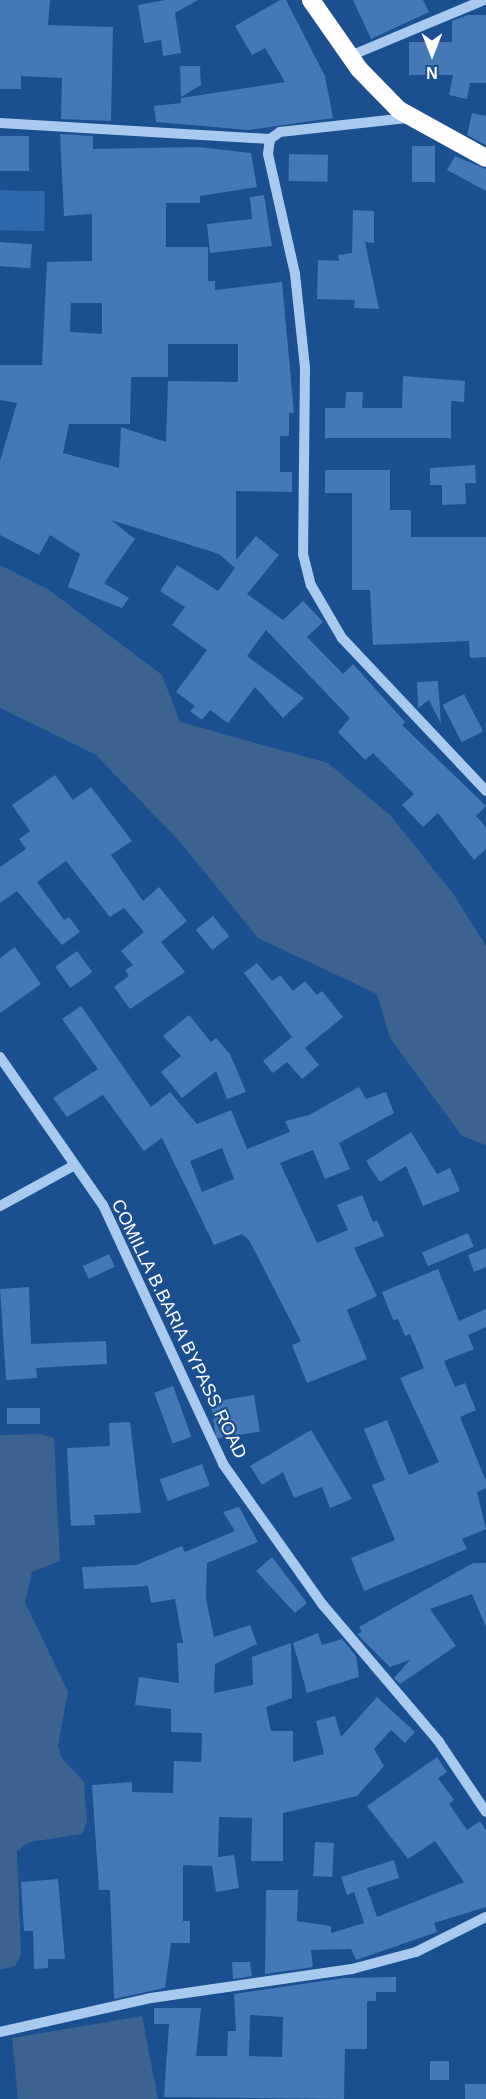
<!DOCTYPE html>
<style>
body{margin:0}
#map{position:relative;width:486px;height:2099px;overflow:hidden;background:#1b4f8f;font-family:Helvetica,sans-serif}
div>[style]{position:absolute}
[style*='--x']{left:calc(var(--x)*1px);top:calc(var(--y)*1px);width:calc(var(--w)*1px);rotate:calc(var(--a)*1deg)}
.green>*{inset:0;background:#2e69ad;transform-origin:0 0}
.water>*{inset:0;background:#3c6290}
.building>*{inset:0;background:#4478b7;transform-origin:0 0}
.minor>*{height:10px;margin:-5px;padding:0 5px;transform-origin:5px;border-radius:5px;background:#a9c9ee}
.highway>*{height:18px;margin:-9px;padding:0 9px;transform-origin:9px;border-radius:9px;background:#fff}
span{translate:-50% -50%;white-space:nowrap;text-align:center;line-height:1.15;-webkit-text-stroke:4.5px #1b4f8f;paint-order:stroke}
.street-label{font-size:18px;color:#fff}
.north{position:absolute;left:402px;top:24px;width:60px;height:60px;-webkit-text-stroke:4px #1b4f8f;paint-order:stroke;rotate:180deg;font-size:16px;font-weight:700;line-height:24px;text-align:center;color:#fff}
.north::after{content:'';display:block;margin:auto;width:21px;height:27px;background:#fff;clip-path:polygon(50% 0,100% 100%,50% 72%,0 100%)}
</style>
<div id="map">
<div class="green">
<i style="left:45px;top:191px;width:40px;height:45px;rotate:91deg"></i>
</div>
<div class="water">
<i style="clip-path:polygon(0 565px,49px 590px,162px 675px,180px 722px,328px 763px,391px 816px,454px 895px,486px 946px,486px 1145px,462px 1136px,390px 1038px,377px 994px,258px 938px,181px 843px,96px 755px,0 708px)"></i>
<i style="clip-path:polygon(39px 1434px,54px 1438px,60px 1561px,32px 1572px,25px 1602px,68px 1692px,58px 1745px,61px 1757px,84px 1782px,87px 1822px,82px 1834px,30px 1842px,17px 1851px,21px 1954px,15px 1966px,0 1970px,0 1435px)"></i>
<i style="clip-path:polygon(142px 2016px,158px 2099px,18px 2099px,12px 2038px)"></i>
</div>
<div class="building">
<i style="clip-path:polygon(0 0,50px 0,48px 25px,113px 27px,111px 121px,61px 119px,62px 78px,21px 76px,21px 89px,0 89px)"></i>
<i style="clip-path:polygon(165px 0,198px 0,175px 13px,181px 53px,163px 56px,161px 40px,144px 43px,138px 5px)"></i>
<i style="clip-path:polygon(280px 0,286px 0,325px 76px,333px 118px,248px 130px,156px 122px,154px 106px,181px 103px,181px 98px,285px 82px,265px 48px,252px 55px,235px 26px)"></i>
<i style="clip-path:polygon(353px 0,423px 0,429px 12px,371px 39px)"></i>
<i style="clip-path:polygon(468px 15px,486px 15px,486px 83px,470px 83px,467px 99px,449px 95px,453px 75px,409px 75px,409px 42px,452px 42px,452px 21px)"></i>
<i style="clip-path:polygon(180px 66px,200px 66px,201px 85px,181px 97px)"></i>
<i style="clip-path:polygon(472px 113px,486px 116px,486px 145px,467px 135px)"></i>
<i style="clip-path:polygon(evenodd,60px 134px,93px 136px,93px 149px,198px 147px,251px 153px,257px 187px,200px 196px,200px 203px,166px 203px,166px 247px,208px 247px,208px 281px,215px 281px,215px 290px,282px 282px,294px 413px,289px 413px,289px 436px,280px 436px,280px 472px,292px 472px,292px 492px,236px 491px,236px 560px,256px 536px,279px 555px,247px 594px,283px 620px,303px 601px,323px 622px,307px 637px,343px 674px,353px 664px,405px 722px,402px 725px,486px 806px,476px 816px,486px 827px,486px 849px,474px 860px,438px 813px,423px 827px,402px 805px,414px 794px,373px 753px,365px 760px,338px 732px,350px 718px,266px 630px,247px 656px,304px 698px,283px 718px,255px 687px,228px 723px,210px 710px,202px 720px,190px 711px,195px 706px,176px 692px,207px 650px,172px 625px,185px 607px,160px 591px,177px 565px,218px 591px,235px 568px,219px 554px,111px 520px,135px 539px,104px 583px,129px 598px,122px 608px,68px 587px,80px 554px,50px 535px,39px 555px,0 535px,0 461px,17px 403px,0 400px,0 365px,42px 365px,47px 262px,92px 261px,92px 214px,64px 216px,60px 134px,71px 303px,102px 303px,102px 334px,70px 332px,71px 303px,60px 134px,168px 344px,238px 344px,238px 382px,168px 381px,166px 442px,121px 427px,119px 468px,63px 453px,69px 424px,130px 424px,131px 377px,168px 377px,168px 344px)"></i>
<i style="left:0;top:136px;width:29px;height:35px"></i>
<i style="left:412px;top:146px;width:23px;height:36px"></i>
<i style="left:289px;top:154px;width:39px;height:27px;rotate:1deg"></i>
<i style="clip-path:polygon(455px 156px,486px 169px,486px 191px,447px 170px)"></i>
<i style="clip-path:polygon(264px 195px,272px 246px,210px 253px,207px 224px,252px 219px,250px 197px)"></i>
<i style="clip-path:polygon(353px 210px,374px 211px,374px 243px,365px 242px,379px 309px,354px 308px,355px 300px,317px 299px,318px 260px,339px 261px,338px 255px,352px 253px)"></i>
<i style="left:0;top:242px;width:32px;height:24px;rotate:4deg"></i>
<i style="clip-path:polygon(403px 376px,465px 381px,464px 402px,451px 401px,451px 438px,325px 438px,325px 408px,345px 408px,346px 392px,363px 392px,362px 408px,402px 408px)"></i>
<i style="clip-path:polygon(475px 465px,476px 483px,465px 483px,466px 504px,442px 505px,442px 485px,430px 485px,430px 468px)"></i>
<i style="clip-path:polygon(325px 470px,390px 470px,390px 510px,411px 510px,411px 537px,486px 537px,486px 657px,470px 658px,469px 641px,373px 645px,370px 590px,352px 590px,352px 493px,325px 493px)"></i>
<i style="clip-path:polygon(438px 681px,441px 724px,429px 700px,418px 708px,417px 682px)"></i>
<i style="left:464px;top:694px;width:42px;height:24px;rotate:63deg"></i>
<i style="clip-path:polygon(55px 775px,73px 800px,91px 787px,132px 841px,111px 855px,143px 901px,159px 887px,187px 921px,161px 942px,185px 972px,130px 1009px,114px 987px,129px 976px,125px 970px,133px 965px,121px 951px,144px 932px,124px 908px,110px 917px,66px 861px,37px 882px,64px 920px,69px 917px,80px 932px,62px 945px,17px 891px,0 903px,0 867px,26px 849px,19px 839px,30px 831px,12px 805px)"></i>
<i style="left:213px;top:916px;width:26px;height:22px;rotate:51deg"></i>
<i style="clip-path:polygon(15px 947px,41px 984px,0 1013px,0 958px)"></i>
<i style="left:77px;top:951px;width:26px;height:27px;rotate:54deg"></i>
<i style="clip-path:polygon(257px 963px,272px 981px,280px 975px,293px 991px,305px 981px,317px 995px,322px 991px,343px 1017px,305px 1048px,319px 1065px,302px 1079px,287px 1062px,273px 1073px,263px 1061px,292px 1037px,244px 973px)"></i>
<i style="clip-path:polygon(evenodd,81px 1006px,151px 1107px,170px 1092px,197px 1124px,231px 1110px,247px 1149px,290px 1132px,285px 1121px,309px 1115px,359px 1087px,366px 1099px,386px 1092px,394px 1113px,339px 1143px,350px 1169px,325px 1179px,313px 1150px,280px 1163px,317px 1243px,348px 1230px,337px 1205px,362px 1195px,373px 1222px,377px 1220px,384px 1236px,354px 1248px,377px 1296px,347px 1310px,367px 1359px,307px 1383px,292px 1345px,301px 1341px,249px 1240px,242px 1234px,214px 1245px,162px 1138px,144px 1151px,103px 1095px,67px 1117px,53px 1098px,98px 1069px,62px 1019px,81px 1006px,222px 1148px,234px 1179px,202px 1192px,190px 1161px,222px 1148px)"></i>
<i style="clip-path:polygon(189px 1015px,211px 1042px,216px 1038px,230px 1054px,246px 1092px,227px 1099px,216px 1071px,182px 1098px,161px 1072px,181px 1056px,163px 1036px)"></i>
<i style="clip-path:polygon(411px 1132px,437px 1174px,450px 1168px,460px 1191px,423px 1206px,406px 1166px,380px 1182px,366px 1161px)"></i>
<i style="left:468px;top:1233px;width:15px;height:50px;rotate:67deg"></i>
<i style="clip-path:polygon(486px 1248px,486px 1267px,474px 1272px,468px 1255px)"></i>
<i style="left:109px;top:1254px;width:14px;height:29px;rotate:65deg"></i>
<i style="clip-path:polygon(438px 1269px,459px 1321px,486px 1309px,486px 1327px,468px 1335px,474px 1349px,444px 1361px,455px 1387px,465px 1383px,476px 1410px,460px 1417px,486px 1481px,486px 1488px,477px 1492px,486px 1529px,462px 1539px,467px 1549px,364px 1591px,351px 1558px,395px 1540px,372px 1485px,385px 1480px,364px 1429px,387px 1420px,409px 1475px,439px 1462px,400px 1378px,424px 1368px,410px 1334px,405px 1336px,398px 1319px,393px 1320px,382px 1292px)"></i>
<i style="clip-path:polygon(29px 1287px,31px 1344px,106px 1341px,107px 1364px,36px 1368px,37px 1378px,6px 1380px,0 1289px)"></i>
<i style="left:173px;top:1386px;width:54px;height:20px;rotate:70deg"></i>
<i style="left:254px;top:1395px;width:37px;height:44px;rotate:81deg"></i>
<i style="left:40px;top:1408px;width:16px;height:33px;rotate:90deg"></i>
<i style="clip-path:polygon(130px 1422px,141px 1513px,94px 1515px,95px 1525px,71px 1526px,67px 1448px,110px 1446px,109px 1423px)"></i>
<i style="clip-path:polygon(311px 1430px,352px 1499px,330px 1508px,322px 1487px,294px 1498px,283px 1472px,262px 1485px,250px 1466px)"></i>
<i style="left:202px;top:1464px;width:23px;height:45px;rotate:70deg"></i>
<i style="clip-path:polygon(239px 1507px,258px 1542px,207px 1563px,206px 1599px,214px 1637px,250px 1625px,257px 1644px,215px 1664px,214px 1693px,253px 1685px,252px 1657px,291px 1643px,292px 1698px,266px 1707px,271px 1731px,293px 1731px,293px 1762px,324px 1754px,316px 1721px,335px 1716px,341px 1737px,377px 1697px,415px 1732px,405px 1743px,391px 1730px,374px 1749px,384px 1766px,357px 1796px,283px 1813px,283px 1861px,251px 1861px,252px 1818px,219px 1817px,218px 1857px,234px 1855px,239px 1888px,216px 1892px,212px 1866px,183px 1865px,183px 1921px,190px 1921px,190px 1943px,171px 1943px,165px 1988px,114px 1999px,110px 1890px,99px 1890px,92px 1785px,132px 1782px,132px 1792px,173px 1793px,174px 1761px,201px 1762px,202px 1733px,171px 1732px,171px 1709px,135px 1705px,139px 1677px,179px 1683px,177px 1643px,183px 1643px,175px 1599px,151px 1603px,148px 1586px,84px 1589px,82px 1567px,136px 1565px,182px 1546px,185px 1552px,235px 1531px,223px 1512px)"></i>
<i style="clip-path:polygon(272px 1557px,307px 1603px,295px 1613px,256px 1571px)"></i>
<i style="clip-path:polygon(473px 1563px,486px 1563px,486px 1627px,472px 1594px,430px 1609px,456px 1646px,400px 1684px,394px 1678px,410px 1660px,390px 1667px,357px 1634px,362px 1632px,359px 1627px)"></i>
<i style="clip-path:polygon(318px 1633px,322px 1645px,342px 1639px,356px 1656px,359px 1677px,307px 1693px,293px 1643px)"></i>
<i style="clip-path:polygon(437px 1757px,447px 1772px,438px 1778px,454px 1800px,449px 1804px,467px 1830px,480px 1821px,486px 1830px,486px 1907px,434px 1923px,437px 1932px,356px 1960px,351px 1949px,311px 1950px,313px 1967px,265px 1974px,266px 1890px,298px 1890px,297px 1921px,331px 1926px,331px 1933px,364px 1923px,354px 1892px,347px 1895px,341px 1877px,394px 1860px,399px 1878px,367px 1888px,377px 1917px,464px 1882px,435px 1841px,408px 1859px,367px 1806px)"></i>
<i style="left:315px;top:1842px;width:19px;height:34px;rotate:3deg"></i>
<i style="clip-path:polygon(58px 1879px,65px 1959px,48px 1959px,48px 1968px,34px 1969px,33px 1931px,24px 1931px,21px 1882px)"></i>
<i style="clip-path:polygon(232px 1962px,250px 1962px,252px 1976px,233px 1979px)"></i>
<i style="clip-path:polygon(evenodd,396px 1977px,396px 1992px,376px 1992px,376px 2001px,367px 2001px,367px 2049px,345px 2049px,344px 2099px,164px 2097px,169px 2024px,154px 2024px,154px 2008px,201px 2008px,196px 2056px,227px 2056px,228px 2031px,236px 2031px,234px 1994px,344px 1978px,396px 1977px,250px 2015px,283px 2017px,282px 2057px,249px 2056px,250px 2015px)"></i>
<i style="left:430px;top:2061px;width:19px;height:19px"></i>
<i style="left:465px;top:2084px;width:21px;height:15px"></i>
</div>
<div class="minor">
<i style="--x:350;--y:56;--w:145;--a:-22.7"></i>
<i style="--x:407;--y:118;--w:128;--a:173.7"></i>
<i style="--x:280;--y:132;--w:12;--a:145"></i>
<i style="--x:270;--y:139;--w:15;--a:98"></i>
<i style="--x:268;--y:154;--w:123;--a:77.3"></i>
<i style="--x:295;--y:274;--w:95;--a:83.9"></i>
<i style="--x:305;--y:368;--w:186;--a:90.6"></i>
<i style="--x:303;--y:554;--w:32;--a:76"></i>
<i style="--x:311;--y:585;--w:61;--a:59.7"></i>
<i style="--x:342;--y:638;--w:210;--a:46.7"></i>
<i style="--x:0;--y:123;--w:270;--a:3.4"></i>
<i style="--x:0;--y:1057;--w:180;--a:55.2"></i>
<i style="--x:103;--y:1205;--w:285;--a:65.1"></i>
<i style="--x:223;--y:1464;--w:173;--a:54.7"></i>
<i style="--x:323;--y:1605;--w:180;--a:49.7"></i>
<i style="--x:439;--y:1742;--w:84;--a:56.1"></i>
<i style="--x:0;--y:1206;--w:83;--a:-28.7"></i>
<i style="--x:0;--y:2032;--w:155;--a:-12.7"></i>
<i style="--x:151;--y:1998;--w:203;--a:-8.2"></i>
<i style="--x:352;--y:1969;--w:66;--a:-14.9"></i>
<i style="--x:416;--y:1952;--w:78;--a:-26.6"></i>
</div>
<div class="highway">
<i style="--x:311;--y:0;--w:84;--a:55.2"></i>
<i style="--x:359;--y:69;--w:57;--a:45.7"></i>
<i style="--x:399;--y:110;--w:99;--a:28.9"></i>
</div>
<div class="street-label">
<span style="left:179px;top:1329px;rotate:64deg">COMILLA B.BARIA BYPASS ROAD</span>
</div>
<div class="north">N</div>
</div>
